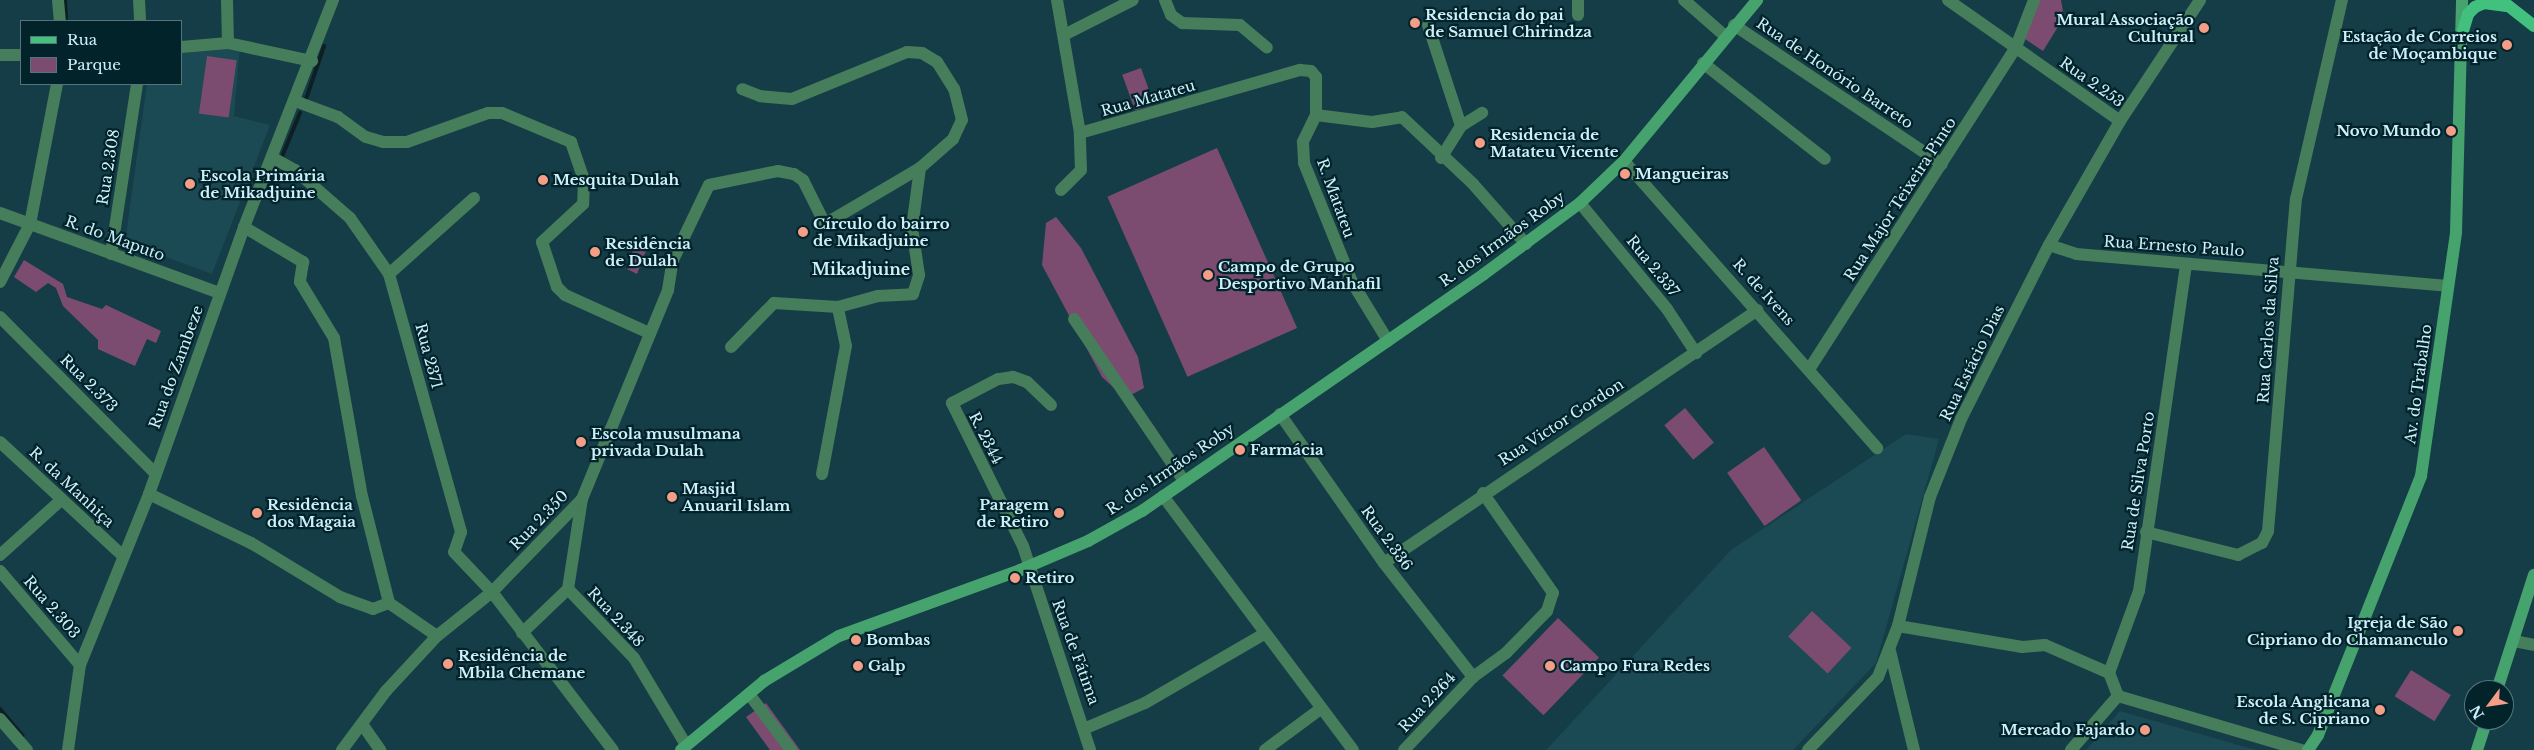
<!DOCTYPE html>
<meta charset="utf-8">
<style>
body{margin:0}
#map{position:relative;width:2534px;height:750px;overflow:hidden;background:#153d47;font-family:"Libre Baskerville",serif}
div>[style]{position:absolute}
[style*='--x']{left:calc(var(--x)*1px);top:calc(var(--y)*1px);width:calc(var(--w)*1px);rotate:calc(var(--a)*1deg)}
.built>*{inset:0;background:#1b4954}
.green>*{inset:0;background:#7b4c70;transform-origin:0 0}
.stream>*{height:4px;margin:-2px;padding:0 2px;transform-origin:2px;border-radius:2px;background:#0e1f23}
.street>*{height:12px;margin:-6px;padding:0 6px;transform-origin:6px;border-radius:6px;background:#467d5b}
.secondary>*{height:12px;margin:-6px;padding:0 6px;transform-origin:6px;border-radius:6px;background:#46a36e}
.primary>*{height:12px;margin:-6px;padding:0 6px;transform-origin:6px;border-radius:6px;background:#41c17d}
.dots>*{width:14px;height:14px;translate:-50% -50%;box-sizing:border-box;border:2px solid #03232a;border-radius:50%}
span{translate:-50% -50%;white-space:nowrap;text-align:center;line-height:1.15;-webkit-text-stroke:4.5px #03232a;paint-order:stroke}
.poi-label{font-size:15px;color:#cdf0fa;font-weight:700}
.left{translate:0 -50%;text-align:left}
.right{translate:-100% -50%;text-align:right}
.street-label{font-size:15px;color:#cdf0fa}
.neighbourhood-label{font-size:16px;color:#cdf0fa;font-weight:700}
.legend{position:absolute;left:20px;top:20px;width:162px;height:65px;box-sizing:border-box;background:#03232a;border:1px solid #54757d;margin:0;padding:6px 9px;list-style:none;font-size:15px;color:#cdf0fa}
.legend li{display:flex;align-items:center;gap:10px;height:25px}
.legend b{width:25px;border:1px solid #54757d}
.north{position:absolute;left:2464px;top:680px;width:50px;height:50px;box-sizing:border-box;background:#03232a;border:1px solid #54757d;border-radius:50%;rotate:239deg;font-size:14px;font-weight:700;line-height:20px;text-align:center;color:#cdf0fa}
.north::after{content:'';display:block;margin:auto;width:18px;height:22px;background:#f49e87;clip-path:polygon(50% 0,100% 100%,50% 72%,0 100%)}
</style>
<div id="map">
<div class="built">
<i style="clip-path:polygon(240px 46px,234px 116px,270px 125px,212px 274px,125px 242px,147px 84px,181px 84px,181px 50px)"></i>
<i style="clip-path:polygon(1906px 434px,1939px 439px,1876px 663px,1793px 750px,1546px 750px,1731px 550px)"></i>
<i style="clip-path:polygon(2120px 711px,2256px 750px,2086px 750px)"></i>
</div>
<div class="green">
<i style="clip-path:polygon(2039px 0,2061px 0,2064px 17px,2043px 51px,2025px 39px)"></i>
<i style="left:207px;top:56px;width:30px;height:58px;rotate:8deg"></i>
<i style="left:1141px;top:68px;width:38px;height:20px;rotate:70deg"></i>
<i style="left:1217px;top:148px;width:197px;height:120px;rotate:66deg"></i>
<i style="clip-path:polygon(1056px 217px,1081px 248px,1138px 357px,1144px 388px,1125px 398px,1102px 377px,1042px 265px,1046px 223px)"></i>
<i style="clip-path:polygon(636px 240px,649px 243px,637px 274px,627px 269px)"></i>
<i style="clip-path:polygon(24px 260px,63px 284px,67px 297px,102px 309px,106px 305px,161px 331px,156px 343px,147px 339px,135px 366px,98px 349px,98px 340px,63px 306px,56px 288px,48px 283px,36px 292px,14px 277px)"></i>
<i style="left:1685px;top:408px;width:45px;height:27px;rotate:50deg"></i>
<i style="left:1764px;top:447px;width:65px;height:45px;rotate:55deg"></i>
<i style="left:1812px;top:611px;width:54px;height:35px;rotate:43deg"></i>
<i style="left:1558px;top:618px;width:57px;height:80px;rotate:44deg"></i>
<i style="left:2411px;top:670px;width:47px;height:31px;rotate:32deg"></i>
<i style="clip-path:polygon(766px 703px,800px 750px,770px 750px,746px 717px)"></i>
</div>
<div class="stream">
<i style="--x:65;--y:0;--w:19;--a:87"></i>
<i style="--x:306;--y:99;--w:56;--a:-71.2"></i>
<i style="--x:281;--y:159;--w:50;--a:-67.6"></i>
<i style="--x:0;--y:709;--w:35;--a:50"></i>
</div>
<div class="street">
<i style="--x:58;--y:0;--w:21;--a:85"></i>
<i style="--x:139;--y:0;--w:21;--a:87"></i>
<i style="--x:227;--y:0;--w:43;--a:88.7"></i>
<i style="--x:1057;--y:0;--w:135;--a:80.2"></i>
<i style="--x:1080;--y:133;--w:229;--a:-16"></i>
<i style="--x:1300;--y:70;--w:11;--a:5"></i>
<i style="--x:1311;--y:71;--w:8;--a:50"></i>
<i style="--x:1316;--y:77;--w:38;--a:90"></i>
<i style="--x:1316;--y:115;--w:30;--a:116"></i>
<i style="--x:1303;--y:142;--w:21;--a:87"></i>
<i style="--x:1304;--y:163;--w:128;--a:68"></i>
<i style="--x:1352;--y:282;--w:69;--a:58.6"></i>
<i style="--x:1165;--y:0;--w:16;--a:68"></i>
<i style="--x:1171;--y:15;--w:14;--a:36"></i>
<i style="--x:1182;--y:23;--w:58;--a:2"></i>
<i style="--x:1240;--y:25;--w:35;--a:40"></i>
<i style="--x:1684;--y:0;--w:55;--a:41.3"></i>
<i style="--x:1948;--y:0;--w:210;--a:35.1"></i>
<i style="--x:1578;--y:15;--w:15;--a:-90"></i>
<i style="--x:1428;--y:25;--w:106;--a:71.9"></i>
<i style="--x:1734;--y:25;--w:250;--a:33.8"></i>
<i style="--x:1064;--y:35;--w:77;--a:-26.9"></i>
<i style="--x:181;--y:47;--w:47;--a:-4.9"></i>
<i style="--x:228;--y:43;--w:86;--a:12.1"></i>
<i style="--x:0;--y:55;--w:21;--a:0"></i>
<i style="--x:1703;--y:63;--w:155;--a:38.2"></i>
<i style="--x:295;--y:101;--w:46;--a:20.4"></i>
<i style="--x:338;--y:117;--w:34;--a:36"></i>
<i style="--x:366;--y:137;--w:18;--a:16"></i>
<i style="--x:383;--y:142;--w:24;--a:0"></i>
<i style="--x:407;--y:142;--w:86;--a:-19.7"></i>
<i style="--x:488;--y:113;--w:14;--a:0"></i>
<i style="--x:502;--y:113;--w:75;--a:22.8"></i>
<i style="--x:571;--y:142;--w:40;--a:71.1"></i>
<i style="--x:584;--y:180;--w:24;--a:92"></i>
<i style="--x:583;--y:204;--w:56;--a:137.2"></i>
<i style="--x:542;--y:242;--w:47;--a:71.6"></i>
<i style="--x:557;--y:287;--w:11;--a:45"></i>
<i style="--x:565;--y:295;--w:90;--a:24.3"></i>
<i style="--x:1316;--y:115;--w:56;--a:7.1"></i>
<i style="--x:1372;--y:122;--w:30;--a:-9"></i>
<i style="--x:1402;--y:117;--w:98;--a:43.3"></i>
<i style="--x:1473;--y:184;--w:80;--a:48.5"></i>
<i style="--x:1441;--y:158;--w:38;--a:-58"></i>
<i style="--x:1461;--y:126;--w:25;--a:-32"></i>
<i style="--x:275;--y:159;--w:23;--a:29"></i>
<i style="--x:295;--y:170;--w:73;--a:41.1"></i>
<i style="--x:350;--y:218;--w:68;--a:55.1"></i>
<i style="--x:389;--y:274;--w:268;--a:74.4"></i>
<i style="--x:461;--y:532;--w:21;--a:109"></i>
<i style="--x:454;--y:552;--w:55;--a:46.5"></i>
<i style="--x:492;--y:592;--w:199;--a:52.6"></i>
<i style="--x:1624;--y:161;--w:383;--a:48.6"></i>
<i style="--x:1061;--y:190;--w:28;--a:-45"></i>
<i style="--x:1081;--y:170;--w:37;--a:-92"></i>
<i style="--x:1580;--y:203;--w:137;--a:50.6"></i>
<i style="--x:1667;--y:309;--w:53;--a:56.6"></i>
<i style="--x:0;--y:213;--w:234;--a:20"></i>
<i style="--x:244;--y:227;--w:69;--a:30.7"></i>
<i style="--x:303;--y:262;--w:20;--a:99"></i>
<i style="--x:300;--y:282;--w:66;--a:58.7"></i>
<i style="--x:334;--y:338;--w:160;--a:80"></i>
<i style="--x:362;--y:496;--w:110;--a:75.8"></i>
<i style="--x:2049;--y:245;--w:28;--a:18"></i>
<i style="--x:2076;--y:254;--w:373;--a:4.9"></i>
<i style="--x:111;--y:254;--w:172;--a:-81.3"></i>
<i style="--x:389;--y:274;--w:114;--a:-41.8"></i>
<i style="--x:0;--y:282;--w:65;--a:-62.7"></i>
<i style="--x:30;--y:224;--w:143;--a:-79.1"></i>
<i style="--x:0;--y:317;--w:220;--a:45.2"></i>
<i style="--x:1074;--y:319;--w:196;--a:55.8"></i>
<i style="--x:731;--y:347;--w:62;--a:-45.7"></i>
<i style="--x:774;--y:303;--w:64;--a:3.6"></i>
<i style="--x:838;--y:307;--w:41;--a:-15.4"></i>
<i style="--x:878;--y:296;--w:35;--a:-3"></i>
<i style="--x:913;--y:294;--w:20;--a:-72"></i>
<i style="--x:919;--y:275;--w:48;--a:-98.5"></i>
<i style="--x:912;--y:228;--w:61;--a:-82.4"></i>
<i style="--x:920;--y:168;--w:44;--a:-41.3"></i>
<i style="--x:953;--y:139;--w:21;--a:-65"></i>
<i style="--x:962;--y:120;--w:32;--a:-104"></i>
<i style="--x:954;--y:89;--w:32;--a:-122"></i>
<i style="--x:937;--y:62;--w:17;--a:-149"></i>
<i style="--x:922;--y:53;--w:15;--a:-176"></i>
<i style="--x:907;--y:52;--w:124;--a:157.8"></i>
<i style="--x:792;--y:99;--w:32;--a:-175"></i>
<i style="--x:760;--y:96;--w:19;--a:-159"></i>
<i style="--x:1810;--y:368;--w:381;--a:-57.3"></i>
<i style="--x:2016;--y:47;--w:50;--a:-69"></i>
<i style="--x:1051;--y:405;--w:33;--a:-136"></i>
<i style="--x:1027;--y:382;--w:15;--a:-160"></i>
<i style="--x:1013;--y:377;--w:15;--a:172"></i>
<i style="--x:998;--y:379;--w:52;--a:152.4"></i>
<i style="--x:952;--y:403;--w:160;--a:63.6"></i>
<i style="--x:1023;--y:546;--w:215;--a:71.8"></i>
<i style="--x:1280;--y:414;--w:182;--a:55.1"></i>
<i style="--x:1384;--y:563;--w:145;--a:52"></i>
<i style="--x:0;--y:442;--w:166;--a:42.8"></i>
<i style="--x:822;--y:474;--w:130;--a:-79.4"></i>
<i style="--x:846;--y:346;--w:40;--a:-102"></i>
<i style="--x:149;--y:494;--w:113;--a:25.7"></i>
<i style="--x:251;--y:543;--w:104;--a:31.2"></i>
<i style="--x:340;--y:597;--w:35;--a:20"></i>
<i style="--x:373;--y:609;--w:17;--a:-21"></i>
<i style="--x:1163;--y:496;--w:317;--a:53.2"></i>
<i style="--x:2146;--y:532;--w:95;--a:14"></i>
<i style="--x:2238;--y:555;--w:27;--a:-27"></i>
<i style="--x:2262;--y:543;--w:13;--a:-63"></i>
<i style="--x:2268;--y:531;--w:333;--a:-85.2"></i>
<i style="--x:2296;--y:199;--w:204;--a:-77"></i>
<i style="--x:0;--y:555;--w:82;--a:-42"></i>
<i style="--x:1384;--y:563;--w:451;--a:-34.1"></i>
<i style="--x:0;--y:571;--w:123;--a:49.6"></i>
<i style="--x:568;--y:589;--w:95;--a:46.3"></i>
<i style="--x:634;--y:658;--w:101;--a:59.1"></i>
<i style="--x:568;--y:589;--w:91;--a:-81.2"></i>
<i style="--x:389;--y:603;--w:58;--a:34.5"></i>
<i style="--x:1898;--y:626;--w:126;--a:9.6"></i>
<i style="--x:2022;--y:647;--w:23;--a:-5"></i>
<i style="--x:2045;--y:645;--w:70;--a:23.6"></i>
<i style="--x:522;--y:633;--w:64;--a:-43.7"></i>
<i style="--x:2514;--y:641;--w:20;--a:11"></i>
<i style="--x:1890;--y:651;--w:102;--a:76.4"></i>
<i style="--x:749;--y:694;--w:70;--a:53.1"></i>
<i style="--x:2118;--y:696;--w:25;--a:-111"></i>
<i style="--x:2109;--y:673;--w:87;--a:-69.9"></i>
<i style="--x:2139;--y:591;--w:330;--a:-81.8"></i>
<i style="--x:2118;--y:696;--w:192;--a:16.4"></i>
<i style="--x:0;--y:719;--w:41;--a:48.9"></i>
<i style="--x:362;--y:724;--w:32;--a:55"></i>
<i style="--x:1086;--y:728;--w:64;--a:-23"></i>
<i style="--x:1145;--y:703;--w:138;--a:-30.1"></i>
<i style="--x:68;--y:750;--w:86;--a:-82"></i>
<i style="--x:80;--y:665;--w:184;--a:-68"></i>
<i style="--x:149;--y:494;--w:283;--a:-70.4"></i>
<i style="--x:244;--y:227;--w:244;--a:-68.6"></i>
<i style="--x:342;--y:750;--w:74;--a:-53.3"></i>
<i style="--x:386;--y:691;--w:75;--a:-47.2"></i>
<i style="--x:437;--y:636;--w:70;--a:-38.7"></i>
<i style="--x:492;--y:592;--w:129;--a:-45.9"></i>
<i style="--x:582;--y:499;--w:226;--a:-67.6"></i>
<i style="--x:668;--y:290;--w:30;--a:-81"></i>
<i style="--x:673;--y:260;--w:83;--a:-64.4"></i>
<i style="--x:709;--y:185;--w:70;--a:-11.5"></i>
<i style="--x:778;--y:171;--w:16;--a:11"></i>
<i style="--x:794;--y:174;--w:11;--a:34"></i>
<i style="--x:803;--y:180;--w:49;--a:63.4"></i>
<i style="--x:825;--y:224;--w:110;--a:-30.5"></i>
<i style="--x:1265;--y:750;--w:67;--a:-36.5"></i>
<i style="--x:1404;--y:750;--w:100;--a:-46.6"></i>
<i style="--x:1473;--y:677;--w:41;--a:-36"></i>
<i style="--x:1506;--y:653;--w:59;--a:-45.7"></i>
<i style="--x:1547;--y:611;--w:19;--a:-72"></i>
<i style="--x:1553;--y:593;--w:122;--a:-125"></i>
<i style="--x:1808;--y:750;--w:101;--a:-46.2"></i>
<i style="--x:1878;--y:677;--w:55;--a:-68.6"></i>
<i style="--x:1898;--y:626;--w:133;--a:-76.1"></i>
<i style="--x:1930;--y:497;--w:84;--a:-68.3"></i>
<i style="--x:1961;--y:419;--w:195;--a:-63.2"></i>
<i style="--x:2049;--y:245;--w:143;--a:-60.2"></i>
<i style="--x:2120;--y:121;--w:145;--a:-56.5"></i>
<i style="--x:2071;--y:750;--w:72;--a:-49"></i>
</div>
<div class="secondary">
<i style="--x:2497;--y:690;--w:121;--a:-72.2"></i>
<i style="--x:681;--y:750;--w:108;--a:-39.7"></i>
<i style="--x:764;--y:681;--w:87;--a:-31"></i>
<i style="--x:839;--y:636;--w:193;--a:-20"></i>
<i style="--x:1020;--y:570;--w:74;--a:-23.1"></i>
<i style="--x:1088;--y:541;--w:62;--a:-29.1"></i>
<i style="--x:1142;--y:511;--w:416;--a:-34.7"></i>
<i style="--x:1484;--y:274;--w:119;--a:-36.5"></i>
<i style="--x:1580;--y:203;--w:61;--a:-43.7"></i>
<i style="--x:1624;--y:161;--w:209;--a:-50.4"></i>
<i style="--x:2308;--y:750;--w:18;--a:-56"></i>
<i style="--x:2318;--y:735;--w:279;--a:-68.3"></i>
<i style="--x:2421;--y:476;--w:246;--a:-81.8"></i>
<i style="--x:2456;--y:232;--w:232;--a:-88.5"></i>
<i style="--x:2477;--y:750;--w:32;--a:-72"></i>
</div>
<div class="primary">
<i style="--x:2501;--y:0;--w:42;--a:38.2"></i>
<i style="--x:2462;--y:34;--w:21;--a:-73"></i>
<i style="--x:2468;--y:14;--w:10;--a:-45"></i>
<i style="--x:2475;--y:7;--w:10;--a:-24"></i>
<i style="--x:2484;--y:3;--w:21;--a:8"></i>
</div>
<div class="dots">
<i style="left:1415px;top:23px;background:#f49e87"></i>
<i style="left:2204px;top:28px;background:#f49e87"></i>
<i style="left:2507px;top:45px;background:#f49e87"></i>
<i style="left:2451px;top:131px;background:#f49e87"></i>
<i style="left:1480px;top:143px;background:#f49e87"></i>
<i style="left:1625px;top:174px;background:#f49e87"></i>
<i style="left:543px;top:180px;background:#f49e87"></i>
<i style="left:190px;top:184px;background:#f49e87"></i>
<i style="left:803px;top:232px;background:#f49e87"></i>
<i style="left:595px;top:252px;background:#f49e87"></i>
<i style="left:1208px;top:275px;background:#f49e87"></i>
<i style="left:581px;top:442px;background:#f49e87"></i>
<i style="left:1240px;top:450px;background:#f49e87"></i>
<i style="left:672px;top:497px;background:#f49e87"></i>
<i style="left:257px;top:513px;background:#f49e87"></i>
<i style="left:1059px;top:513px;background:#f49e87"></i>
<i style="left:1015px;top:578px;background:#f49e87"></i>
<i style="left:2458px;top:631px;background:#f49e87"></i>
<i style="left:856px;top:640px;background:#f49e87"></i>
<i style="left:448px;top:664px;background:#f49e87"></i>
<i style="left:858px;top:666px;background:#f49e87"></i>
<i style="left:1550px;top:666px;background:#f49e87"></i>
<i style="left:2380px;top:710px;background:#f49e87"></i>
<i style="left:2145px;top:730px;background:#f49e87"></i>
</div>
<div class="poi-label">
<span class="left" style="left:1425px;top:23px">Residencia do pai<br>de Samuel Chirindza</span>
<span class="right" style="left:2194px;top:28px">Mural Associação<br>Cultural</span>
<span class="right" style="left:2497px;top:45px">Estação de Correios<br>de Moçambique</span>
<span class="right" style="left:2441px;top:131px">Novo Mundo</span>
<span class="left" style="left:1490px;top:143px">Residencia de<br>Matateu Vicente</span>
<span class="left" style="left:1635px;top:174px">Mangueiras</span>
<span class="left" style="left:200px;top:184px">Escola Primária<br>de Mikadjuine</span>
<span class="left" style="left:553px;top:180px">Mesquita Dulah</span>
<span class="left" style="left:813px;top:232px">Círculo do bairro<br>de Mikadjuine</span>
<span class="left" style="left:605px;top:252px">Residência<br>de Dulah</span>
<span class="left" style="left:1218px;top:275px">Campo de Grupo<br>Desportivo Manhafil</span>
<span class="left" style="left:591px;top:442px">Escola musulmana<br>privada Dulah</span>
<span class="left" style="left:1250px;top:450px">Farmácia</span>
<span class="left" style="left:682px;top:497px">Masjid<br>Anuaril Islam</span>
<span class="left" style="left:267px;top:513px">Residência<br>dos Magaia</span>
<span class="right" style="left:1049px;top:513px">Paragem<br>de Retiro</span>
<span class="left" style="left:1025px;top:578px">Retiro</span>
<span class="right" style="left:2448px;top:631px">Igreja de São<br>Cipriano do Chamanculo</span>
<span class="left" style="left:866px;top:640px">Bombas</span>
<span class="left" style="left:458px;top:664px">Residência de<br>Mbila Chemane</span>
<span class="left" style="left:868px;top:666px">Galp</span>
<span class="left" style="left:1560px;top:666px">Campo Fura Redes</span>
<span class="right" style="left:2370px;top:710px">Escola Anglicana<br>de S. Cipriano</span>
<span class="right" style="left:2135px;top:730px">Mercado Fajardo</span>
</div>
<div class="street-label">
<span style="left:1835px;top:73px;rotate:34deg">Rua de Honório Barreto</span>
<span style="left:2092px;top:82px;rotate:35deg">Rua 2.253</span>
<span style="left:1148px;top:98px;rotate:-16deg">Rua Matateu</span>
<span style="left:108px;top:167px;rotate:-81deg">Rua 2.308</span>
<span style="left:1336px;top:198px;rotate:70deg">R. Matateu</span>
<span style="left:1900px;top:199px;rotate:-57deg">Rua Major Teixeira Pinto</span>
<span style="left:115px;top:238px;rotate:20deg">R. do Maputo</span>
<span style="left:1502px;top:239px;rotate:-36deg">R. dos Irmãos Roby</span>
<span style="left:2174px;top:246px;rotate:4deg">Rua Ernesto Paulo</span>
<span style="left:1653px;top:266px;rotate:51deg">Rua 2.337</span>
<span style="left:1764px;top:292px;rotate:48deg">R. de Ivens</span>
<span style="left:2268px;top:330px;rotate:-86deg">Rua Carlos da Silva</span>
<span style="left:429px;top:356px;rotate:75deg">Rua 2371</span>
<span style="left:1972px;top:363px;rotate:-64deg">Rua Estácio Dias</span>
<span style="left:176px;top:367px;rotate:-70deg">Rua do Zambeze</span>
<span style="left:89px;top:383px;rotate:45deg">Rua 2.373</span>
<span style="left:2418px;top:384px;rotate:-82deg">Av. do Trabalho</span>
<span style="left:1561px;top:422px;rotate:-33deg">Rua Victor Gordon</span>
<span style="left:986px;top:438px;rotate:63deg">R. 2344</span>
<span style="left:1170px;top:469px;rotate:-34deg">R. dos Irmãos Roby</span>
<span style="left:2138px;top:481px;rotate:-81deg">Rua de Silva Porto</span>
<span style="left:72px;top:487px;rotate:43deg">R. da Manhiça</span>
<span style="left:539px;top:520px;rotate:-46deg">Rua 2.350</span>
<span style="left:1387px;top:538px;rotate:54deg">Rua 2.336</span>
<span style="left:52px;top:607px;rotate:49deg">Rua 2.303</span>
<span style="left:616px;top:617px;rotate:47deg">Rua 2.348</span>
<span style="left:1076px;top:652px;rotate:70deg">Rua de Fátima</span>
<span style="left:1427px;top:702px;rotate:-47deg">Rua 2.264</span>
</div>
<div class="neighbourhood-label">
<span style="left:861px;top:269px">Mikadjuine</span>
</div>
<ul class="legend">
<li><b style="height:6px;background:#41c17d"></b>Rua</li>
<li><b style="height:14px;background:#7b4c70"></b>Parque</li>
</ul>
<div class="north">N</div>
</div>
